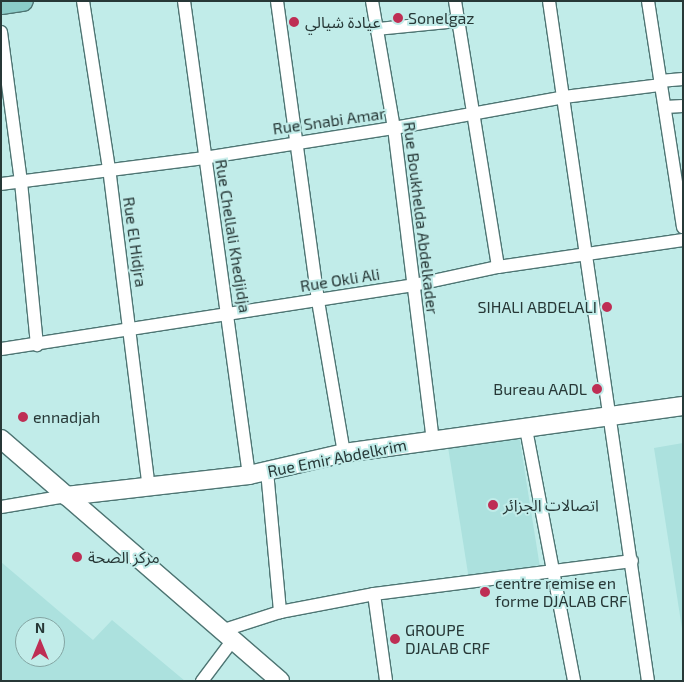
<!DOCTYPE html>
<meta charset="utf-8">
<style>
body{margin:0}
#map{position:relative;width:684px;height:682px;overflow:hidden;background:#c1ece9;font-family:"Exo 2","Noto Sans Arabic",sans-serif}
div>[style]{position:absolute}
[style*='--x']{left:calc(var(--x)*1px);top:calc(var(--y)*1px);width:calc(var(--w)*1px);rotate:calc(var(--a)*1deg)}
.built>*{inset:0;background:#ace1de;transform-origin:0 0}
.roads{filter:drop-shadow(1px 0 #4e7573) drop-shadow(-1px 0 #4e7573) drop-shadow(0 1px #4e7573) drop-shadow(0 -1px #4e7573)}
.street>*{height:12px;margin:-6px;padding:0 6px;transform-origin:6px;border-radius:6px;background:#fff}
.secondary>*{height:18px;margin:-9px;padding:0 9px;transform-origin:9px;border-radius:9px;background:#fff}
.primary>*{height:20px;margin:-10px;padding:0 10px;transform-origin:10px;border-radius:10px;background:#8bccc9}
.dots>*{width:14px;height:14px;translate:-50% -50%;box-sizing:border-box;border:2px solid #c1ece9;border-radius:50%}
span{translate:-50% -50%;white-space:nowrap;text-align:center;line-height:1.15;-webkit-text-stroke:4px #c1ece9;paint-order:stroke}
.poi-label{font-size:16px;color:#273837}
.left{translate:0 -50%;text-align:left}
.right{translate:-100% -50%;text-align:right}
.street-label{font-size:16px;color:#273837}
.frame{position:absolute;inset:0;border:2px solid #273837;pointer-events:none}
.north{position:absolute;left:15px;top:617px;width:50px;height:50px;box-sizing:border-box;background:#c1ece9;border:1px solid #83a4a2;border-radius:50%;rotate:0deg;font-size:14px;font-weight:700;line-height:20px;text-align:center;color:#273837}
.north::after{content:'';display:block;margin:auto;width:18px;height:22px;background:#be2e54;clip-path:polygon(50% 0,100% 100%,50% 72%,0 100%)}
</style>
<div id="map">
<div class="built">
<i style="left:519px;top:435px;width:132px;height:72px;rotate:81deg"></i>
<i style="clip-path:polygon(683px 443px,683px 635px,654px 448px)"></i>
<i style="clip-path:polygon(evenodd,1px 562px,93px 640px,112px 620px,185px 681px,1px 681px,1px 562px,25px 627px,55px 627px,55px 657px,25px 657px,25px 627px)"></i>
</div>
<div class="roads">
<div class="street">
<i style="--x:83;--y:1;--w:169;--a:81.2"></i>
<i style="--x:109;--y:168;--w:322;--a:82.9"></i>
<i style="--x:184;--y:1;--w:478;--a:82.2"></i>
<i style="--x:277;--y:1;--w:303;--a:82.2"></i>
<i style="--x:318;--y:301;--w:154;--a:80.3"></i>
<i style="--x:372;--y:1;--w:129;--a:80.2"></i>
<i style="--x:394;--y:128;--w:314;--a:82.9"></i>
<i style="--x:455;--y:1;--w:269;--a:80.8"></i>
<i style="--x:549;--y:1;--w:687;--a:81.72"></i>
<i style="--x:648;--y:1;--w:229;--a:81.2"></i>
<i style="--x:377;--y:29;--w:80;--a:-5.7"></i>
<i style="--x:1;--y:32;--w:151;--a:82.4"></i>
<i style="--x:21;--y:182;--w:164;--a:84.4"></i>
<i style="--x:660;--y:81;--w:23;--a:-5"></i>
<i style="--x:665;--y:107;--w:18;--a:-3"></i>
<i style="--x:1;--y:184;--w:205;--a:-7.3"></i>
<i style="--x:204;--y:158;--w:192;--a:-9"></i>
<i style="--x:394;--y:128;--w:173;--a:-10.3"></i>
<i style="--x:564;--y:97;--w:98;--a:-7.1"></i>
<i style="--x:1;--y:349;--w:418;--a:-8.8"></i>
<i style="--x:414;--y:285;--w:86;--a:-12.1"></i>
<i style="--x:498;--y:267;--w:187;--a:-8.3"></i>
<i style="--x:526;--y:429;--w:257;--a:79.2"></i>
<i style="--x:267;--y:471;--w:142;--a:84.7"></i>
<i style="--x:1;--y:507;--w:66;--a:-9.6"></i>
<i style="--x:374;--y:594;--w:88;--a:82.1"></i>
<i style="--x:221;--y:631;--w:62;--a:-17.9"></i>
<i style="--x:280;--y:612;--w:96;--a:-10.8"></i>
<i style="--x:374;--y:594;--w:260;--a:-7.3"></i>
<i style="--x:202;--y:681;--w:50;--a:-53.1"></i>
</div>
<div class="secondary">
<i style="--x:1;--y:439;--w:369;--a:40.9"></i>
<i style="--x:66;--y:496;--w:184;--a:-6.5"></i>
<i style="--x:249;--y:475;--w:98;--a:-13"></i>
<i style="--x:344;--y:453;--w:342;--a:-7.9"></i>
</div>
<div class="primary">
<i style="--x:1;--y:4;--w:22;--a:-8"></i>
</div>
</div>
<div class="dots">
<i style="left:398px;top:18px;background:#be2e54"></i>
<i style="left:294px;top:22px;background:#be2e54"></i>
<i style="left:607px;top:307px;background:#be2e54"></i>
<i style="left:597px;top:389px;background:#be2e54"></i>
<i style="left:23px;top:417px;background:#be2e54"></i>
<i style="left:493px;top:505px;background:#be2e54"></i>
<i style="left:77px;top:557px;background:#be2e54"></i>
<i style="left:485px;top:592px;background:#be2e54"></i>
<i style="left:395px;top:639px;background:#be2e54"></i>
</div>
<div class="poi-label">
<span class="left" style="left:408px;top:18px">Sonelgaz</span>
<span class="left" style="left:305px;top:22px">عيادة شيالي</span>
<span class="right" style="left:597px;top:307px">SIHALI ABDELALI</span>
<span class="right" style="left:587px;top:389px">Bureau AADL</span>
<span class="left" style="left:33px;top:417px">ennadjah</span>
<span class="left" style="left:503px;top:505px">اتصالات الجزائر</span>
<span class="left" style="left:88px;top:557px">مركز الصحة</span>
<span class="left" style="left:495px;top:592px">centre remise en<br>forme DJALAB CRF</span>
<span class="left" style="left:405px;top:639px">GROUPE<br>DJALAB CRF</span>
</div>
<div class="street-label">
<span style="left:329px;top:121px;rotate:-8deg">Rue Snabi Amar</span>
<span style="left:421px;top:218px;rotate:83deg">Rue Boukhelda Abdelkader</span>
<span style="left:233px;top:236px;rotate:81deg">Rue Chellali Khedjidja</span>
<span style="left:135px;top:242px;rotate:82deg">Rue El Hidjra</span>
<span style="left:340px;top:280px;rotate:-9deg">Rue Okli Ali</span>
<span style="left:337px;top:458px;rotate:-11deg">Rue Emir Abdelkrim</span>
</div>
<div class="frame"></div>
<div class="north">N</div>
</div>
